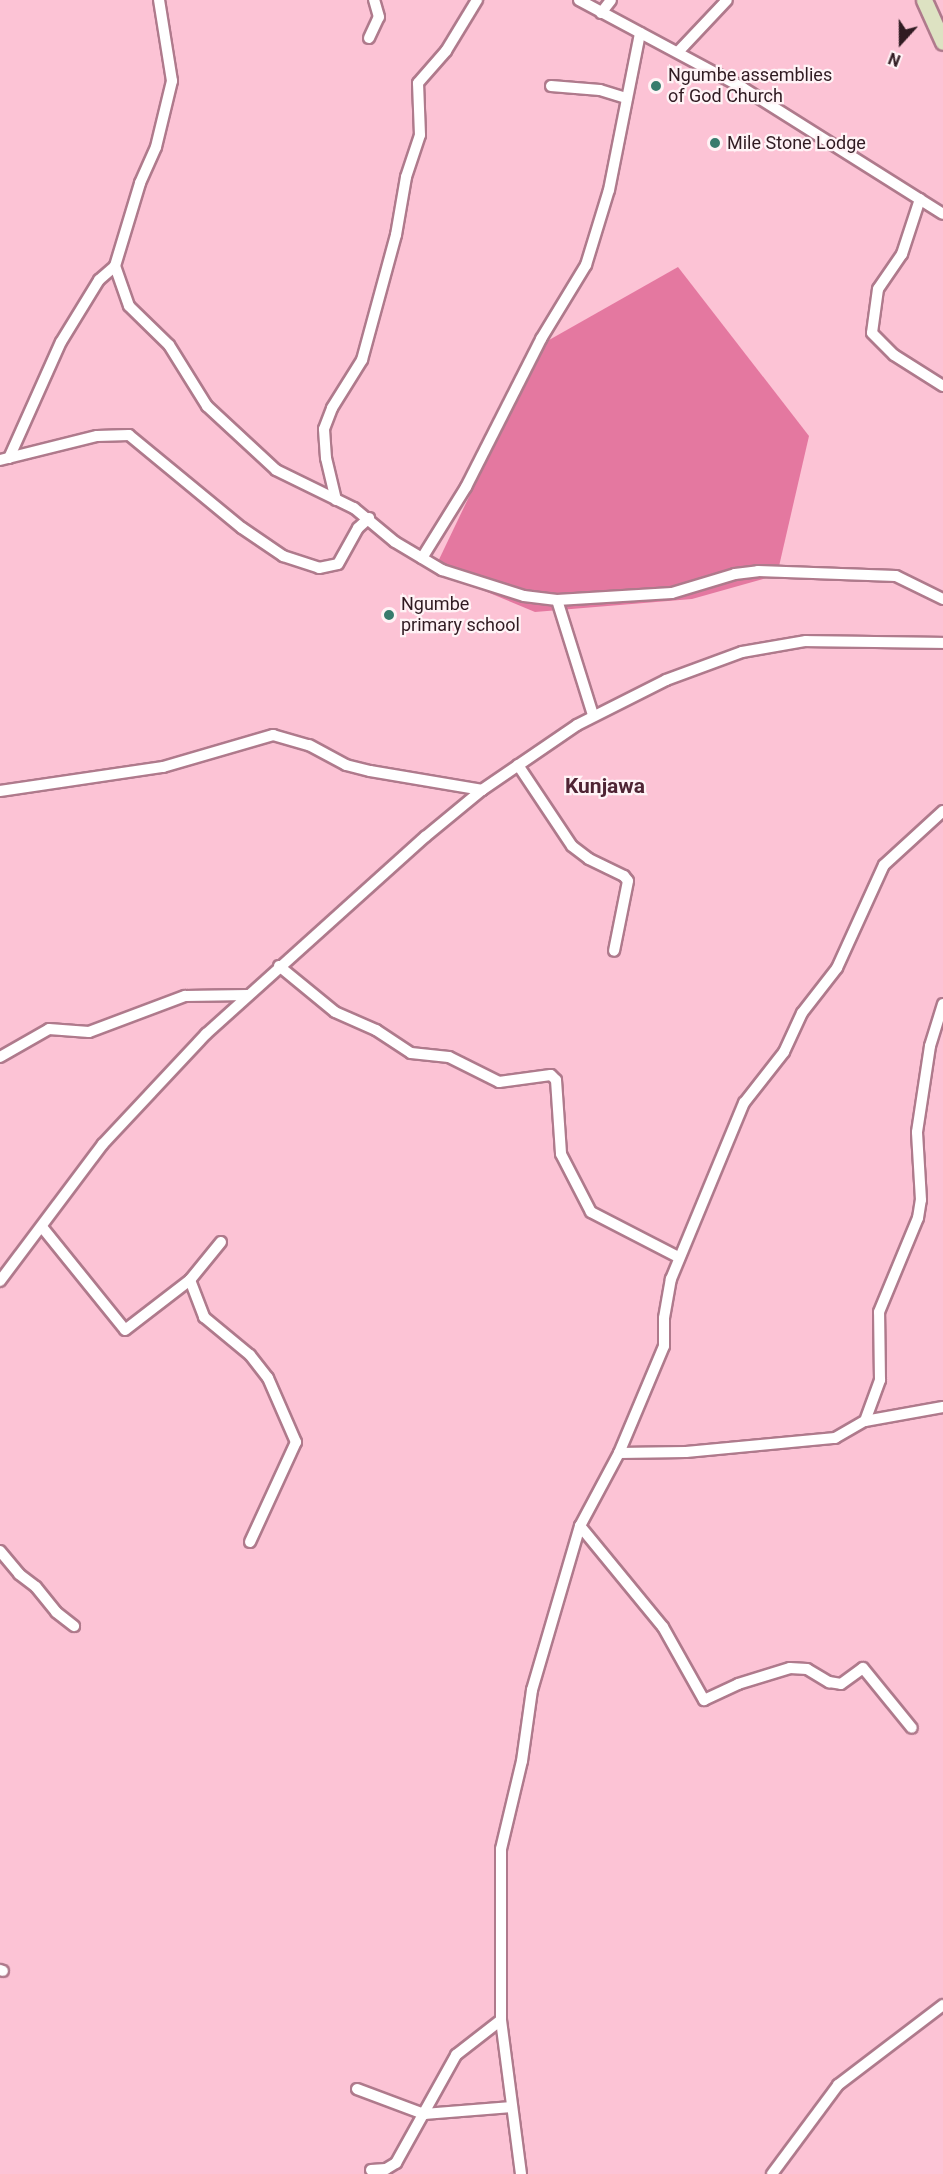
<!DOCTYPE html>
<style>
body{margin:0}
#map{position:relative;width:943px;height:2174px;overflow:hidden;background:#fcc3d5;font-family:Roboto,sans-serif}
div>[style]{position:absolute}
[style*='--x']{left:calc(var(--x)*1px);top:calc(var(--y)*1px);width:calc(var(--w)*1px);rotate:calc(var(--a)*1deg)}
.forest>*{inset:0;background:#e478a0}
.roads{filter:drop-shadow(2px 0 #af7a8c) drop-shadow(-2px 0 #af7a8c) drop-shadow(0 2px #af7a8c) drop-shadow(0 -2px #af7a8c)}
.minor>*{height:10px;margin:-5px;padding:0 5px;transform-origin:5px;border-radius:5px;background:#fff}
.secondary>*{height:15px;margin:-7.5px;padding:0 7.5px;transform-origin:7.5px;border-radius:7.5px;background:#dde2c2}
.dots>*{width:16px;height:16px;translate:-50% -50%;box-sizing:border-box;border:3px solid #fff3f6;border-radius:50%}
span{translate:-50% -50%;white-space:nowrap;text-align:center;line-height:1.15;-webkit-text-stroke:4.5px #fff3f6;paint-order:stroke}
.poi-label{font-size:18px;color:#301b22}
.left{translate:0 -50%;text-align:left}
.quarter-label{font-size:21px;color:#4f2434;font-weight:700}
.north{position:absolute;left:871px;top:12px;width:60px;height:60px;-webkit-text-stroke:4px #fff3f6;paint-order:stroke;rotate:201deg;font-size:16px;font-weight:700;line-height:24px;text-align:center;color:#301b22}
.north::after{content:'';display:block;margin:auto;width:21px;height:27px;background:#301b22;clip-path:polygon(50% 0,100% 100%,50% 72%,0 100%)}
</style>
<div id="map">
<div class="forest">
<i style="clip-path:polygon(678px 267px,809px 436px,777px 575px,692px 599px,535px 612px,434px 570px,542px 344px)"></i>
</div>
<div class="roads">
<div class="minor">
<i style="--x:579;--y:0;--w:186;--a:28.2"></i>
<i style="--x:743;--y:88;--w:236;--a:32.2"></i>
<i style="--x:601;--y:13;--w:16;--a:-52"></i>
<i style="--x:369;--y:38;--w:23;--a:-65"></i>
<i style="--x:379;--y:17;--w:18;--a:-106"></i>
<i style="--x:678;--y:52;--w:71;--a:-46.7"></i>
<i style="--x:551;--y:86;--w:49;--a:4.7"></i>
<i style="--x:600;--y:90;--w:28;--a:17"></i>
<i style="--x:920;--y:199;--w:58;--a:108.1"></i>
<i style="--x:902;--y:254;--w:42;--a:124.4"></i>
<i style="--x:878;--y:289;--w:44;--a:97.8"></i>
<i style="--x:872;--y:333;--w:31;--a:45"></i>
<i style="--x:894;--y:355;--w:58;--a:32.3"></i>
<i style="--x:115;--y:266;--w:42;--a:70.7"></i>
<i style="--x:129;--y:306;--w:56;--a:44.3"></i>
<i style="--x:169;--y:345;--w:72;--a:58.1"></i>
<i style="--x:207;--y:406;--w:94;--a:42.8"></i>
<i style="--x:276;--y:470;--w:87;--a:26"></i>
<i style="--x:354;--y:508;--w:53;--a:39.7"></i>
<i style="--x:395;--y:542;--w:55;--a:30.8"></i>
<i style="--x:442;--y:570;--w:86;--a:17.6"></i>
<i style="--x:524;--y:596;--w:33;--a:7"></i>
<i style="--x:557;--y:600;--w:121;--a:72.6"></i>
<i style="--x:9;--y:458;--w:127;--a:-65.9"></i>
<i style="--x:61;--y:342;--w:73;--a:-58.5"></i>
<i style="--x:99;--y:280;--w:21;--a:-41"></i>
<i style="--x:115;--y:266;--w:87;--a:-73.2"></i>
<i style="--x:140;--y:183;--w:39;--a:-66"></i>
<i style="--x:156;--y:147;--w:68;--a:-76.4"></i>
<i style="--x:172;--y:81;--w:82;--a:-99.1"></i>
<i style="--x:0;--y:460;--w:100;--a:-13.9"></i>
<i style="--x:97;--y:436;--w:32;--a:-2"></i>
<i style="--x:129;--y:435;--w:146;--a:39.5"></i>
<i style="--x:242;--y:528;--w:50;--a:34.3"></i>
<i style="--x:283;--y:556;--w:38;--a:18"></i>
<i style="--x:319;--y:568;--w:19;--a:-12"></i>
<i style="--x:338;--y:564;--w:41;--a:-60.9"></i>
<i style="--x:358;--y:528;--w:15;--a:-42"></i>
<i style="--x:336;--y:500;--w:43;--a:-103.4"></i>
<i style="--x:326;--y:458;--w:29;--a:-94"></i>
<i style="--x:324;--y:429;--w:22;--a:-69"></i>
<i style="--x:332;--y:408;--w:57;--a:-58"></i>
<i style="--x:362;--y:360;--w:130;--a:-74.8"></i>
<i style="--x:396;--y:235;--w:59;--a:-80.2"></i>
<i style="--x:406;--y:177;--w:44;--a:-71.6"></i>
<i style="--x:420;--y:135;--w:52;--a:-92.2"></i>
<i style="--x:418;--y:83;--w:43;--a:-48.8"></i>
<i style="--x:446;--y:51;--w:60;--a:-58.7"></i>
<i style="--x:422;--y:558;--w:84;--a:-58.2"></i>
<i style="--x:466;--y:487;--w:166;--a:-63.1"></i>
<i style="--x:541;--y:339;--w:87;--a:-58.7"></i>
<i style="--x:586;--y:265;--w:78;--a:-73"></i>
<i style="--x:609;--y:190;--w:160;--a:-78.8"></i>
<i style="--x:557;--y:600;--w:115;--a:-3.5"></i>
<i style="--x:672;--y:593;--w:66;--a:-16.8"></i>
<i style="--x:735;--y:574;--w:23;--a:-7"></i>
<i style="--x:758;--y:571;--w:138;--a:2.1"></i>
<i style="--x:896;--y:576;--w:52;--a:26.1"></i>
<i style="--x:518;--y:765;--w:97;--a:56.3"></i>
<i style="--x:572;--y:846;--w:21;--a:37"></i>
<i style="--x:589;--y:859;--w:39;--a:26"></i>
<i style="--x:624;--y:876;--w:6;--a:51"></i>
<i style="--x:628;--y:881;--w:71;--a:101.3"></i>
<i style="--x:0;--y:791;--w:165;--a:-8.4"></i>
<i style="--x:163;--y:767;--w:115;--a:-16.2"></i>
<i style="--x:273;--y:735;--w:37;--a:16"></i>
<i style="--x:309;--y:745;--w:42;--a:28.4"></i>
<i style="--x:346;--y:765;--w:25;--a:14"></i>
<i style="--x:370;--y:771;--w:114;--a:9.6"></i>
<i style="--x:279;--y:966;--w:72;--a:39.4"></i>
<i style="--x:335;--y:1012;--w:45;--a:23.7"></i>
<i style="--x:376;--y:1030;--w:42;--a:33.3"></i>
<i style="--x:411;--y:1053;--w:38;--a:6"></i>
<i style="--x:449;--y:1057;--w:56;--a:26.6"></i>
<i style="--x:499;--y:1082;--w:52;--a:-7.7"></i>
<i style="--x:551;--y:1075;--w:7;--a:45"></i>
<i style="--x:556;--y:1080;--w:74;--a:86.1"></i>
<i style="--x:561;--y:1154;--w:65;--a:62.7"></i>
<i style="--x:591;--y:1212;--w:98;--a:27.3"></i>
<i style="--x:0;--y:1057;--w:56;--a:-29.7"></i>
<i style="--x:49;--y:1029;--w:40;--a:4.3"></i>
<i style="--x:89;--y:1032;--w:103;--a:-20.6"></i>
<i style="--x:185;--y:996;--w:63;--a:-0.9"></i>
<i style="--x:42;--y:1227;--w:132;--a:51.1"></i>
<i style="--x:125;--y:1330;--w:82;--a:-37.6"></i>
<i style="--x:190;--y:1280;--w:49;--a:-50.8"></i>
<i style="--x:190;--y:1280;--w:40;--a:69"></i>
<i style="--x:204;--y:1317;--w:60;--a:39.6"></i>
<i style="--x:250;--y:1355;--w:29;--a:52"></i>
<i style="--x:268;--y:1378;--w:70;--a:66.4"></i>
<i style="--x:296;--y:1442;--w:110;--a:114.7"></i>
<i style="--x:0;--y:1281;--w:171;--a:-53.1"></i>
<i style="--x:103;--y:1144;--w:151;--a:-46.9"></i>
<i style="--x:206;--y:1034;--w:295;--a:-42"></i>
<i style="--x:425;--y:837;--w:74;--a:-39.5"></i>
<i style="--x:482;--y:790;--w:115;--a:-34.4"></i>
<i style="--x:577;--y:725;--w:100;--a:-26.8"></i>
<i style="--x:666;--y:680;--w:81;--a:-20.2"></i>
<i style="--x:742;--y:652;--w:65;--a:-9.8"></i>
<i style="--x:806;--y:641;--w:137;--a:0.8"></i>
<i style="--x:865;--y:1421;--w:44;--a:-69.9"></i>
<i style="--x:880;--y:1380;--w:68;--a:-90.8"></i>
<i style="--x:879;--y:1312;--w:102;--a:-67.5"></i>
<i style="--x:918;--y:1218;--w:18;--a:-81"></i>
<i style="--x:921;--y:1200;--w:68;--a:-93.4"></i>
<i style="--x:917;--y:1132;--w:87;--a:-81.4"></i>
<i style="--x:930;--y:1046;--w:44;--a:-72.8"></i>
<i style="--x:619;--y:1453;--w:67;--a:-0.9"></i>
<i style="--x:686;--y:1452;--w:150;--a:-5.4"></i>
<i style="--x:835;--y:1438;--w:34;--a:-30"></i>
<i style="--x:865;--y:1421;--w:79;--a:-10.2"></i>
<i style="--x:580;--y:1526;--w:131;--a:50.6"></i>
<i style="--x:663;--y:1627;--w:84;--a:60.7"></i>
<i style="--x:704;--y:1700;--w:38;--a:-25"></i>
<i style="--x:738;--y:1684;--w:54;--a:-17.1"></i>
<i style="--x:790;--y:1668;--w:17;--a:3"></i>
<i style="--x:807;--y:1669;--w:26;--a:31"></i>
<i style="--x:829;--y:1682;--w:12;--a:9"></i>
<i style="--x:841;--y:1684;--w:27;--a:-36"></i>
<i style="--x:863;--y:1668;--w:77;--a:50.8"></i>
<i style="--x:0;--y:1551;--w:30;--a:50"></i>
<i style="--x:19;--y:1574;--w:21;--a:37"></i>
<i style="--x:36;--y:1587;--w:32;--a:51"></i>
<i style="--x:56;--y:1612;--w:23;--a:38"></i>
<i style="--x:0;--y:1970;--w:3;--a:18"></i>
<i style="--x:357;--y:2089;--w:72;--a:20.5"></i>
<i style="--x:424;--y:2114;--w:88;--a:-4.5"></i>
<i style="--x:371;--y:2170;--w:15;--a:-4"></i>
<i style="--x:386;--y:2169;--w:12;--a:-31"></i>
<i style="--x:396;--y:2163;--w:124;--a:-60.9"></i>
<i style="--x:456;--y:2055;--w:57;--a:-37.9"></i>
<i style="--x:521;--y:2174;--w:155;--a:-97.4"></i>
<i style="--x:501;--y:2020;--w:171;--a:-90"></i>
<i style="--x:501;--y:1849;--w:90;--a:-76.6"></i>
<i style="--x:522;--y:1761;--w:72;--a:-82"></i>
<i style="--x:532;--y:1690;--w:171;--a:-73.7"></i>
<i style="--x:580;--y:1526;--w:83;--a:-61.9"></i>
<i style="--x:619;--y:1453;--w:116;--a:-67.2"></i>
<i style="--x:664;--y:1346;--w:28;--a:-90"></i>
<i style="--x:664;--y:1318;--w:40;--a:-80"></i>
<i style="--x:671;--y:1279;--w:191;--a:-67.5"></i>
<i style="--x:744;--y:1103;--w:65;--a:-51.9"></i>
<i style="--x:784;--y:1052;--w:43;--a:-65.2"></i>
<i style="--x:802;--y:1013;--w:57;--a:-52.1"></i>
<i style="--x:837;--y:968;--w:113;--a:-65.5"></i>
<i style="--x:884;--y:865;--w:80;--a:-42.5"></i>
<i style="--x:772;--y:2174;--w:111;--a:-53.4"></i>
<i style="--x:838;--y:2085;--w:132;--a:-37.3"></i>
</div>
<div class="secondary">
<i style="--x:924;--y:0;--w:46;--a:65.7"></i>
</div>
</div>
<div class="dots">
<i style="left:656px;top:86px;background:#387b6d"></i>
<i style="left:715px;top:143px;background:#387b6d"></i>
<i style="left:389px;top:615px;background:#387b6d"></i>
</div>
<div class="poi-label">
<span class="left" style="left:668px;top:86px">Ngumbe assemblies<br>of God Church</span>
<span class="left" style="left:727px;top:143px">Mile Stone Lodge</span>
<span class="left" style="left:401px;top:615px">Ngumbe<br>primary school</span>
</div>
<div class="quarter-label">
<span style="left:605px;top:786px">Kunjawa</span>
</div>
<div class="north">N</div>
</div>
